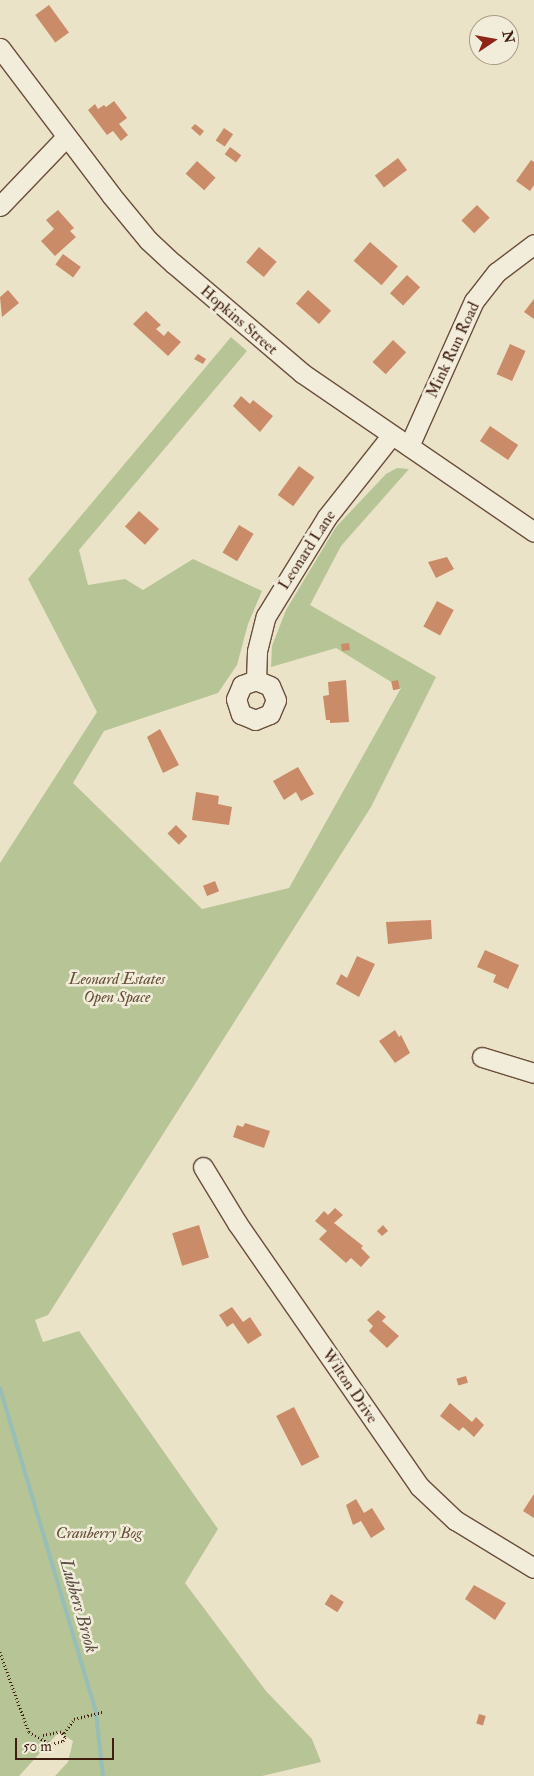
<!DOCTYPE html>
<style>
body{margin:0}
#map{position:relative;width:534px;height:1776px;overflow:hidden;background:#ebe3c8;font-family:"IM FELL Double Pica",serif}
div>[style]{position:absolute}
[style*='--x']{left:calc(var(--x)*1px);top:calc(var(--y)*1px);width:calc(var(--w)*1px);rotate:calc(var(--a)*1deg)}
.green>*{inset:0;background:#b7c496}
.stream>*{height:4px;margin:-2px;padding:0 2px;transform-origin:2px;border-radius:2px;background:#98beb8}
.building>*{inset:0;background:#ca8b68;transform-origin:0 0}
.path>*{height:2.5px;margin-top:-1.25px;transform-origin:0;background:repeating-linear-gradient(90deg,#401d0e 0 1px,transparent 0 3.5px)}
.roads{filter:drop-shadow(1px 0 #6b4e3c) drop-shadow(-1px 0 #6b4e3c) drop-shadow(0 1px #6b4e3c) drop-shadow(0 -1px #6b4e3c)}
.minor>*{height:19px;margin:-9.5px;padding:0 9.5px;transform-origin:9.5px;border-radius:9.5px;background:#f2eddb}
span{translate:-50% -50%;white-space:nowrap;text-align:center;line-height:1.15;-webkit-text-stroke:5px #f2eddb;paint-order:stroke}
.street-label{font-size:16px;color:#401d0e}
.park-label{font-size:16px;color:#644f37;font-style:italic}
.water-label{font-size:18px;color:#5a4d41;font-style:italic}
.north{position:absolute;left:469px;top:15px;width:50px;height:50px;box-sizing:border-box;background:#f2eddb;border:1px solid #ab9a89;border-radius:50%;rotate:78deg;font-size:14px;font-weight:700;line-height:20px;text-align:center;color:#401d0e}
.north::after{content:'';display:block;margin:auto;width:18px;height:22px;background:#8f2418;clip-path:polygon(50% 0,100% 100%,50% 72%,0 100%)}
.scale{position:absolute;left:15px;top:1738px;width:99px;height:22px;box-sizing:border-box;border:2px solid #401d0e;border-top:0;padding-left:6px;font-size:15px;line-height:18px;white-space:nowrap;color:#401d0e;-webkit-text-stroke:4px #f2eddb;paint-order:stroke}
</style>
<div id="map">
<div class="green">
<i style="clip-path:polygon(231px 337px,247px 351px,79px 550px,88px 585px,125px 579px,143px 590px,193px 559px,262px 591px,248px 624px,237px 665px,218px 693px,104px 731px,73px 783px,202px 909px,289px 888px,401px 688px,336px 648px,271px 667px,272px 646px,286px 610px,336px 527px,386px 474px,397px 468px,409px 469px,341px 546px,310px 605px,436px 677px,371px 807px,48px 1315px,35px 1320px,43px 1342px,79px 1331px,218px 1529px,185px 1583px,266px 1691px,312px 1739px,321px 1762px,262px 1776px,55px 1776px,68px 1762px,73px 1741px,59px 1732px,19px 1776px,0 1776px,0 863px,97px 712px,28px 579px)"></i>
</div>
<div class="stream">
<i style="--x:0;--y:1388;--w:339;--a:73.5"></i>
<i style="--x:96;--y:1713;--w:63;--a:83.7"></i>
</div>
<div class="building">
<i style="left:49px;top:5px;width:34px;height:17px;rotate:54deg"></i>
<i style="clip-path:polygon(114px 101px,127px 118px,119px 124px,128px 135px,121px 141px,113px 131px,107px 135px,88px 110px,95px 104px,98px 109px,104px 105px,106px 107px)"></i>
<i style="clip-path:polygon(195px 124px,204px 131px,200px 136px,191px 128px)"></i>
<i style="left:224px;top:128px;width:11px;height:15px;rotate:34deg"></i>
<i style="left:230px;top:147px;width:14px;height:9px;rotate:36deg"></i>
<i style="left:398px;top:158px;width:15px;height:29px;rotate:53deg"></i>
<i style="clip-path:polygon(531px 160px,534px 162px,534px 185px,530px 191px,516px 181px)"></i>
<i style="left:197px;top:161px;width:25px;height:17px;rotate:42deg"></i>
<i style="left:477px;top:205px;width:18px;height:22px;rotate:45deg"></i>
<i style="clip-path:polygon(58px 210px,74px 228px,70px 231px,76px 237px,55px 256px,41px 241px,54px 229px,46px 220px)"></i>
<i style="left:370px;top:242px;width:37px;height:25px;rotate:41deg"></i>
<i style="left:259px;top:247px;width:23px;height:20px;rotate:40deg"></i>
<i style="left:63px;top:254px;width:22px;height:13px;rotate:36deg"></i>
<i style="left:407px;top:275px;width:18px;height:25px;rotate:43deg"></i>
<i style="clip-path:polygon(8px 290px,19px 303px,2px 317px,0 297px)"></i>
<i style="left:308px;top:290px;width:31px;height:18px;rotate:42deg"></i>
<i style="clip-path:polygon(534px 299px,534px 319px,524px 312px)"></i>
<i style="clip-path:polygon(146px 311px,161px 325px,156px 329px,164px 336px,168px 331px,181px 342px,168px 356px,133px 324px)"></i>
<i style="left:393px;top:340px;width:18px;height:30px;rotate:43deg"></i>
<i style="left:510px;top:344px;width:17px;height:33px;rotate:24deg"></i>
<i style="clip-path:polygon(198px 354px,206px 359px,203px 364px,194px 359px)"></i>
<i style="clip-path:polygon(241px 396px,250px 404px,253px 400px,273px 416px,260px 432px,233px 406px)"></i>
<i style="left:490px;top:426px;width:34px;height:18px;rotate:34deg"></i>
<i style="left:299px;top:466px;width:19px;height:36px;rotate:36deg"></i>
<i style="left:139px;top:511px;width:27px;height:21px;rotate:42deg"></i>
<i style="left:239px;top:525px;width:17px;height:32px;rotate:31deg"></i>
<i style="clip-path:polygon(447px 557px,454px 569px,436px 578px,428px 562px)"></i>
<i style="left:437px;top:601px;width:19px;height:29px;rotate:28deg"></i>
<i style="left:349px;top:643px;width:7px;height:8px;rotate:82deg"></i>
<i style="clip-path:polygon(346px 680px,349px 722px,330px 723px,330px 720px,326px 720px,323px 696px,329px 695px,328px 682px)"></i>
<i style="left:398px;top:680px;width:9px;height:7px;rotate:77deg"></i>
<i style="clip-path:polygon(160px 729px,179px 765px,163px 773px,147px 737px)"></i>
<i style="clip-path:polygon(298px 767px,314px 794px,301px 801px,296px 792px,284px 800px,273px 781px)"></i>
<i style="clip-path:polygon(196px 792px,219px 796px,218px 804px,232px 807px,229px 825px,192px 820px)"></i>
<i style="left:176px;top:825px;width:16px;height:12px;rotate:45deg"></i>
<i style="left:215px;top:881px;width:11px;height:13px;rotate:68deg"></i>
<i style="clip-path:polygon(431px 920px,432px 939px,388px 944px,386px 922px)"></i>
<i style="clip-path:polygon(485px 950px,519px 965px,508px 989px,493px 982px,496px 975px,477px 967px)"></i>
<i style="clip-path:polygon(357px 956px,375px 964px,359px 997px,336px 984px,341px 974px,347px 978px)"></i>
<i style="clip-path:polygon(395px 1030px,399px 1037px,401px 1035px,410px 1053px,395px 1063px,379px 1041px)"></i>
<i style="clip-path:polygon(245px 1123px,270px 1131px,264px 1148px,233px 1137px,237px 1125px,243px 1127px)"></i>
<i style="clip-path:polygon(335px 1208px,343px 1215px,334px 1223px,363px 1246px,361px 1248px,370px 1257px,361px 1267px,351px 1258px,346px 1263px,319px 1239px,327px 1231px,315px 1221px,324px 1211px,328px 1215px)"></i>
<i style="left:199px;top:1225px;width:34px;height:28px;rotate:73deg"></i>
<i style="clip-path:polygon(383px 1225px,388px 1231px,382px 1236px,377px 1231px)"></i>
<i style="clip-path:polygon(232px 1307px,243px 1322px,250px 1317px,262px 1335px,248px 1344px,233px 1323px,227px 1327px,219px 1315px)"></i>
<i style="clip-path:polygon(378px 1310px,386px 1317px,382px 1321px,399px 1336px,387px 1348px,369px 1331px,373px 1326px,367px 1320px)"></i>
<i style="left:466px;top:1376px;width:7px;height:10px;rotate:74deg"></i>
<i style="clip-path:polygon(450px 1403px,472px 1422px,476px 1417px,484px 1425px,474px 1437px,463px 1427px,459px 1431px,440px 1416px)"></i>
<i style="left:294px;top:1407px;width:56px;height:20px;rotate:63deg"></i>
<i style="clip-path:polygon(534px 1494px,534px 1518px,523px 1511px)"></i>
<i style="clip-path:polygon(356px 1499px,364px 1513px,372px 1508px,385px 1529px,371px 1538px,361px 1521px,353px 1525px,346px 1505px)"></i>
<i style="clip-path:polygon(474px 1585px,506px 1603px,495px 1620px,465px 1599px)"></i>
<i style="left:331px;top:1594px;width:15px;height:12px;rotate:32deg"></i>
<i style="left:479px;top:1714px;width:7px;height:10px;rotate:16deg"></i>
</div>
<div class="path">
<i style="--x:0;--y:1652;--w:85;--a:70.1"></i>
<i style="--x:29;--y:1732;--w:25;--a:29"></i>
<i style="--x:51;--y:1744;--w:12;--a:-14"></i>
<i style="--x:63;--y:1741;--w:4;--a:-63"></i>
<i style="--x:65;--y:1737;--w:6;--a:-129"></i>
<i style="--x:61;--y:1732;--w:20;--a:169"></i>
<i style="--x:64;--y:1733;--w:17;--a:-54"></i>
<i style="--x:74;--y:1719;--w:30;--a:-14"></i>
</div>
<div class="roads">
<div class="minor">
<i style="--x:0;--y:48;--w:184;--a:52.9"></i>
<i style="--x:111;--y:195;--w:58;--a:50.6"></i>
<i style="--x:148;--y:240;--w:35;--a:43"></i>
<i style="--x:174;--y:264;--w:168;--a:40.4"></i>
<i style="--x:302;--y:373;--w:281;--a:34.4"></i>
<i style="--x:0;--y:206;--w:95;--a:-46.3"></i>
<i style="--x:409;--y:446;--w:159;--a:-65.9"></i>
<i style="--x:474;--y:301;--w:37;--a:-52"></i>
<i style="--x:497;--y:272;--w:46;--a:-37.1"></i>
<i style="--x:256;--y:680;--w:15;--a:160"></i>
<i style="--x:242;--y:685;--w:15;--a:113"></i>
<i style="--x:236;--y:699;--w:16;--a:72"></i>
<i style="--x:241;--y:714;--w:15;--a:23"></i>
<i style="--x:255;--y:720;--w:16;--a:-22"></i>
<i style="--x:270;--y:714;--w:15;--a:-67"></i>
<i style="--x:276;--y:700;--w:15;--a:-113"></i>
<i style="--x:270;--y:686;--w:15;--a:-157"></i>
<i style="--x:256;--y:680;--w:29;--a:-88"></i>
<i style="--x:257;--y:651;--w:36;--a:-76"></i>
<i style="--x:266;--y:616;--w:116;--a:-58.4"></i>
<i style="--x:327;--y:517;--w:103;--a:-51.7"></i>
<i style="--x:482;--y:1057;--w:54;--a:17.1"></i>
<i style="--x:203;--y:1167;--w:66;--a:58.7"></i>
<i style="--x:237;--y:1223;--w:320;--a:55.3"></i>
<i style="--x:419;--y:1486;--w:50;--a:43.4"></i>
<i style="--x:455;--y:1520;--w:92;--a:31.3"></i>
</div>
</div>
<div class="street-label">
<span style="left:239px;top:320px;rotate:41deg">Hopkins Street</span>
<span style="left:453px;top:350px;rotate:-65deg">Mink Run Road</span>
<span style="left:307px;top:550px;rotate:-57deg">Leonard Lane</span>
<span style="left:350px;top:1386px;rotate:56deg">Wilton Drive</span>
</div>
<div class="park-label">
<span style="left:117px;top:988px">Leonard Estates<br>Open Space</span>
<span style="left:99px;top:1533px">Cranberry Bog</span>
</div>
<div class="water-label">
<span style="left:78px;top:1606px;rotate:74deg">Lubbers Brook</span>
</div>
<div class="north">N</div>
<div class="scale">50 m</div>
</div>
